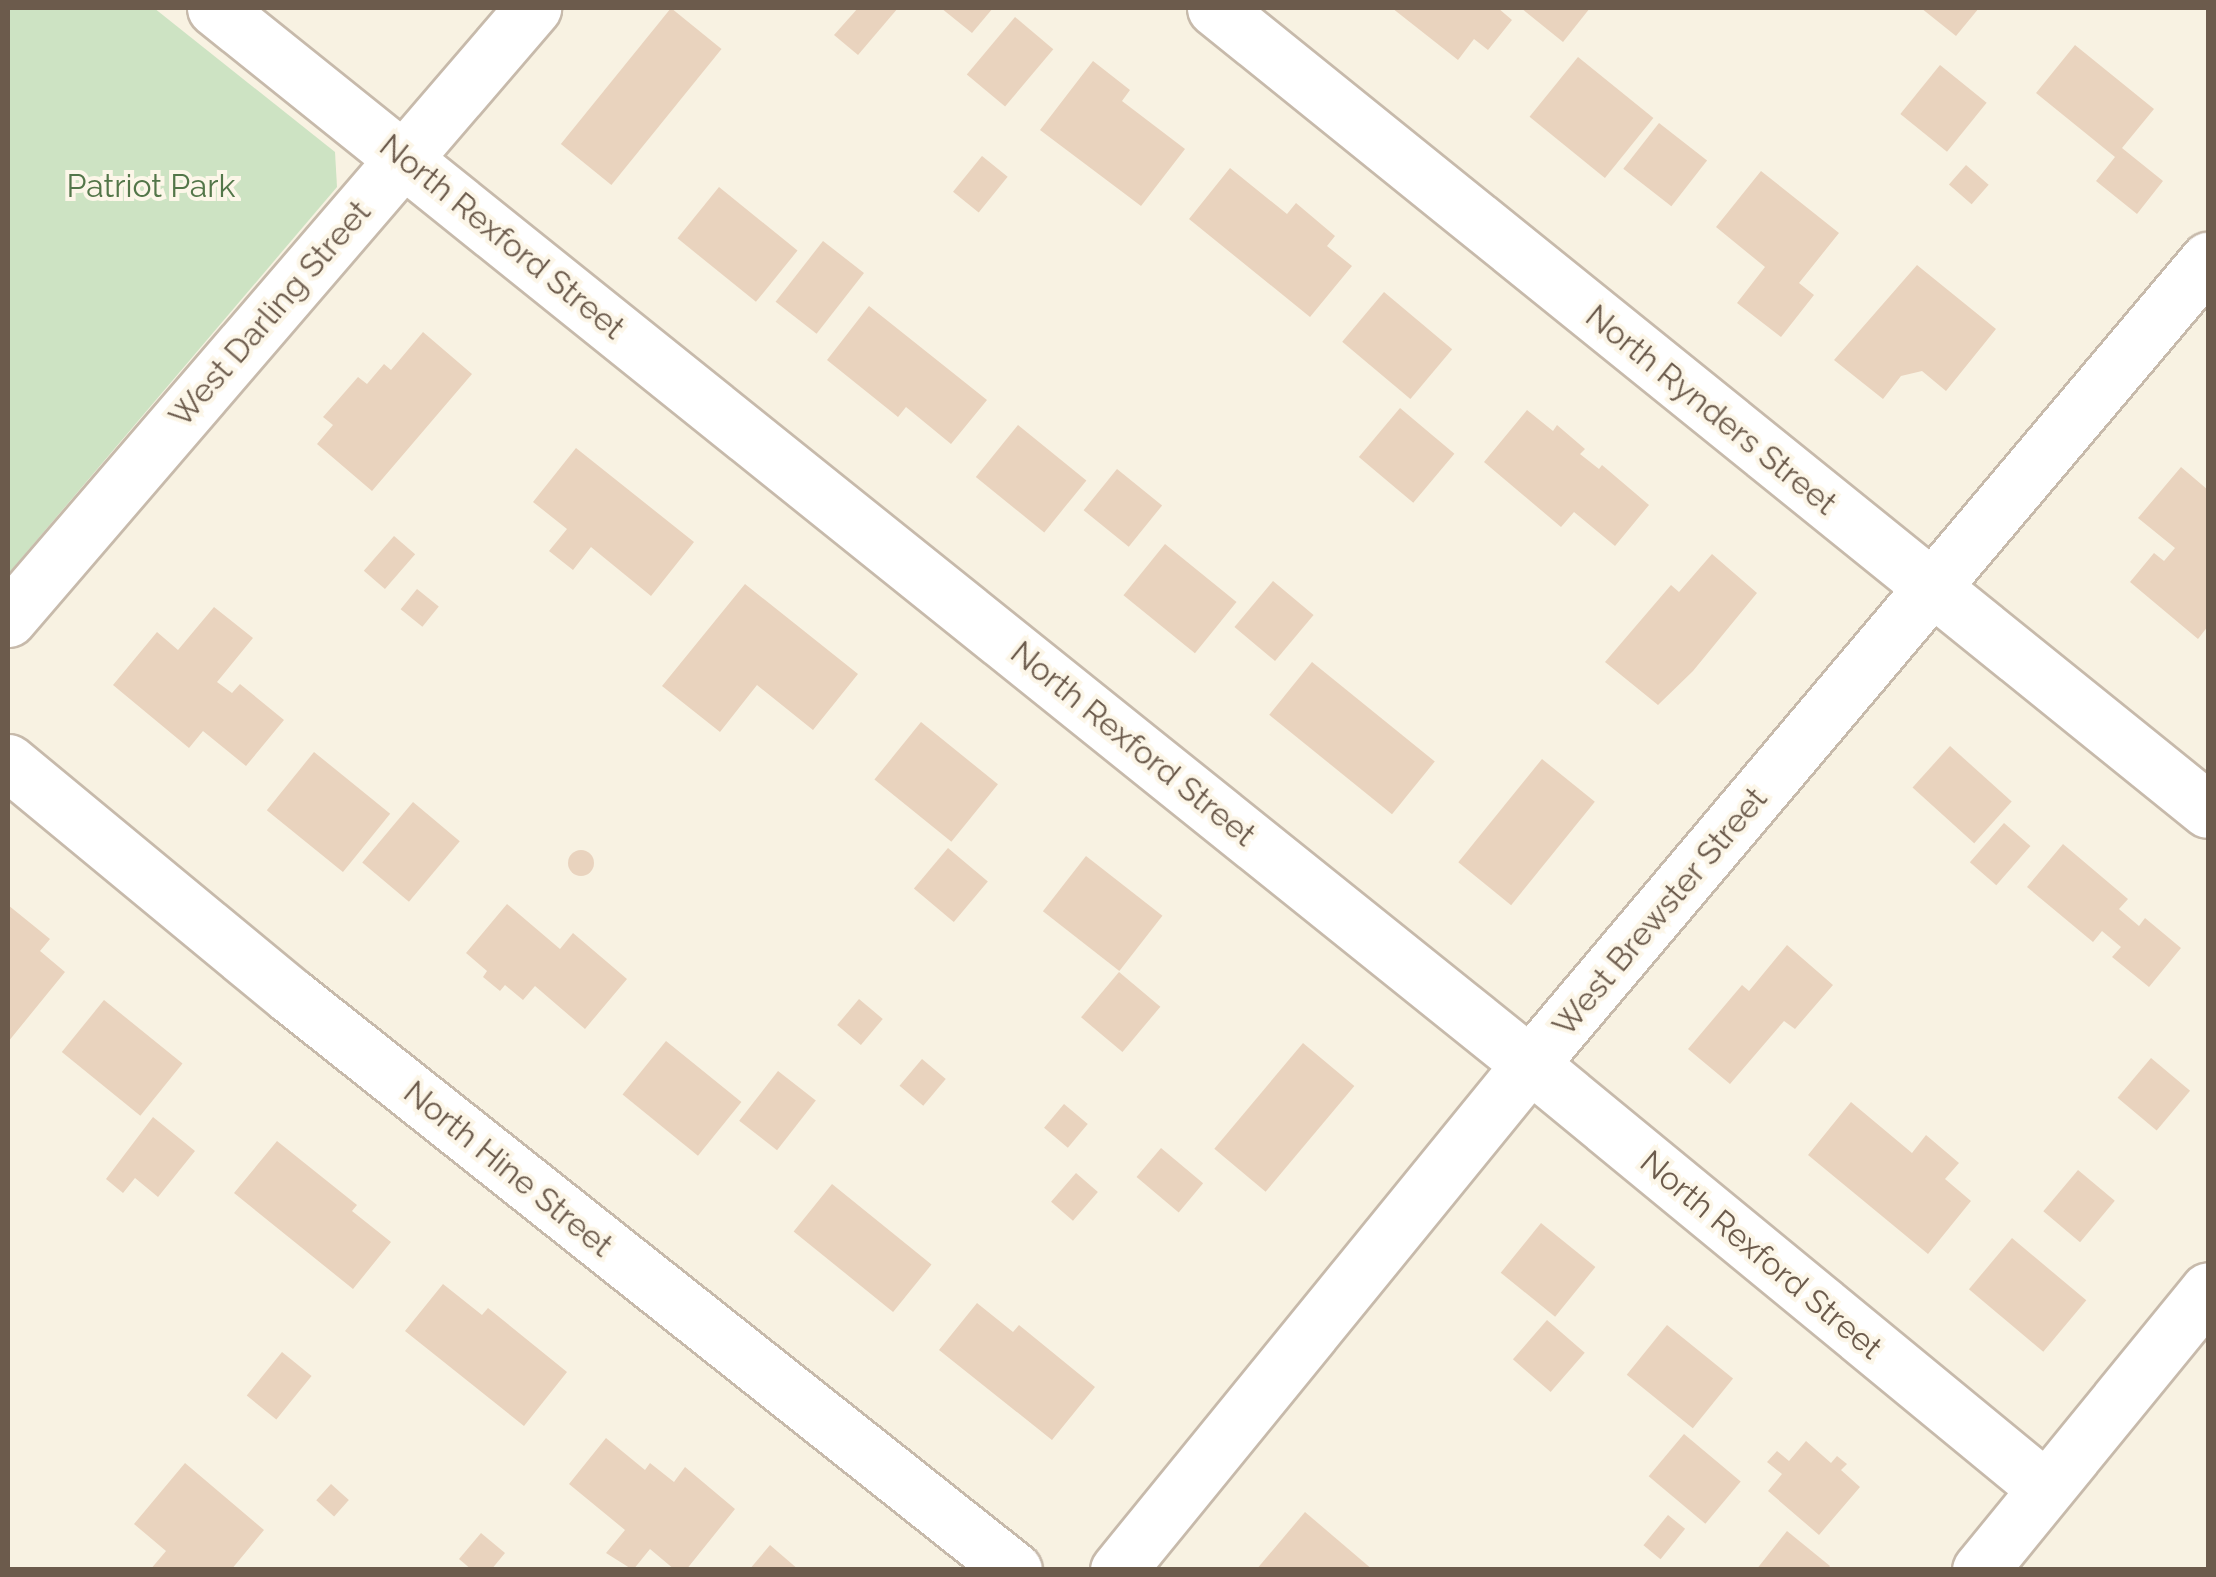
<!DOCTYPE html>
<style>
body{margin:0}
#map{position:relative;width:2216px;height:1577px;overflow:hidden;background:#f8f2e2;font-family:Raleway,sans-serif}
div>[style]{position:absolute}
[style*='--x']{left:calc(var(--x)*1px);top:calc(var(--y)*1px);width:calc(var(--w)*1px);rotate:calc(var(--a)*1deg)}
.green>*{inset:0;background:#cde3c3}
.building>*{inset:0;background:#e9d3be;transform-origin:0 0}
.round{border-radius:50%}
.roads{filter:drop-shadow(2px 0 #c7baab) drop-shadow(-2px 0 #c7baab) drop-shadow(0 2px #c7baab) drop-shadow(0 -2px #c7baab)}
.minor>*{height:55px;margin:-27.5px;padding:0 27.5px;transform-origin:27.5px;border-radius:27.5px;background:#fff}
span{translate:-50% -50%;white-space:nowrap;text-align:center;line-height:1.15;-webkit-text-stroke:8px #fcf6e8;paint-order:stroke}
.park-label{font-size:32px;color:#537649}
.street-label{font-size:32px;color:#6c5b4c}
.frame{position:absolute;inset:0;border:10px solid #6c5b4c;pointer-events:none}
</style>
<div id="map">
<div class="green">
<i style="clip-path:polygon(8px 8px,154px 8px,335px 152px,337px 187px,8px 574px)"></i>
</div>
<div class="building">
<i style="left:671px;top:8px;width:65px;height:175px;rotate:39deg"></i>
<i style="clip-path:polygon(858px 8px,898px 8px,858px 55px,834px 35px)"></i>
<i style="clip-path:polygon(941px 8px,993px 8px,972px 33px)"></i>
<i style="clip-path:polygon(1392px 8px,1498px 8px,1512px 20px,1488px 50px,1474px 39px,1458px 60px)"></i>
<i style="clip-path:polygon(1521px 8px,1590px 8px,1563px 42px)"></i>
<i style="clip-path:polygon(1921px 8px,1979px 8px,1956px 36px)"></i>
<i style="left:1015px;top:17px;width:50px;height:75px;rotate:40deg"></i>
<i style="clip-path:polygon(2075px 45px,2154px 109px,2122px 148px,2163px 181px,2137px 214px,2096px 181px,2115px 157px,2036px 93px)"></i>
<i style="left:1578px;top:57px;width:97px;height:77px;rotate:39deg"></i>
<i style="clip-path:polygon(1093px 61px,1130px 90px,1122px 101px,1185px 149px,1141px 206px,1040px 130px)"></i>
<i style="left:1940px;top:65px;width:60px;height:63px;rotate:39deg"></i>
<i style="left:1659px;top:123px;width:61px;height:58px;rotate:38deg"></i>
<i style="left:982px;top:156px;width:33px;height:46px;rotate:39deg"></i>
<i style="left:1966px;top:165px;width:30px;height:26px;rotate:41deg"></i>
<i style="clip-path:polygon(1230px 168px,1287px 214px,1296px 203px,1335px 236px,1327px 246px,1352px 266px,1310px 317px,1189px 219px)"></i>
<i style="clip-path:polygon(1761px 171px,1839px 233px,1799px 283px,1814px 295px,1781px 337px,1737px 303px,1765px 267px,1716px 227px)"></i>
<i style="left:719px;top:187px;width:101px;height:66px;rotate:39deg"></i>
<i style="left:823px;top:241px;width:52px;height:77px;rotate:38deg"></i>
<i style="clip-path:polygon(1917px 265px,1996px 329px,1946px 391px,1922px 371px,1901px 376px,1883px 399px,1834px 360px)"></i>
<i style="left:1384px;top:292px;width:89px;height:65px;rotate:40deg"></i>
<i style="clip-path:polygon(869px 306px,987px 400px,951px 444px,906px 407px,898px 417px,827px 360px)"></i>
<i style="clip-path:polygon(423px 332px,472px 374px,372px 491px,317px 444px,333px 425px,323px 417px,358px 377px,367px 384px,384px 364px,391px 370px)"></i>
<i style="left:1400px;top:408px;width:71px;height:64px;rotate:40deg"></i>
<i style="clip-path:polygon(1527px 410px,1553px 431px,1557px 425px,1585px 449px,1580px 454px,1599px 469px,1602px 465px,1649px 505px,1615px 546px,1574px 512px,1561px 527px,1484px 462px)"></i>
<i style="left:1018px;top:425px;width:88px;height:67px;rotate:39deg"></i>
<i style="clip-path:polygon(576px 448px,694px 542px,651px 596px,591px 547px,573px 570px,549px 551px,567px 529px,533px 502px)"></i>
<i style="clip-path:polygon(2181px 467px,2208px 490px,2208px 626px,2198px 639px,2130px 582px,2154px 553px,2164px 561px,2175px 548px,2138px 518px)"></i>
<i style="left:1117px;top:469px;width:58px;height:53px;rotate:39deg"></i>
<i style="left:394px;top:536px;width:28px;height:46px;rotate:41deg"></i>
<i style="left:1165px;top:544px;width:92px;height:66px;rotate:39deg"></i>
<i style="clip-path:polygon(1712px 554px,1757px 593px,1693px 671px,1658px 705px,1605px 662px,1671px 585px,1679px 592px)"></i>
<i style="left:1273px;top:581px;width:53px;height:60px;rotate:40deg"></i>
<i style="clip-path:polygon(745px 584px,858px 674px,813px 730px,757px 685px,720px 732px,662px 686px)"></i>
<i style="left:417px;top:589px;width:28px;height:26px;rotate:39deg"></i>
<i style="clip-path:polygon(214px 607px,253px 638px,217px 682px,232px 693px,240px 684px,284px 720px,246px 766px,203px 731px,189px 748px,113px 685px,157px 632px,178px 650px)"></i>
<i style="left:1312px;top:662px;width:158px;height:68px;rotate:39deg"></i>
<i style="left:921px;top:722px;width:99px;height:74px;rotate:39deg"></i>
<i style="left:1950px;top:746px;width:83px;height:56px;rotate:42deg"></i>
<i style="left:314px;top:752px;width:98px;height:75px;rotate:39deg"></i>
<i style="left:1542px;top:759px;width:68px;height:133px;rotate:39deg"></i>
<i style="left:413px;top:802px;width:61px;height:79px;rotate:40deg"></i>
<i style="left:2004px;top:823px;width:35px;height:52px;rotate:41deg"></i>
<i style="clip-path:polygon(2063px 844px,2128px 899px,2119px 909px,2139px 926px,2145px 918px,2181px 948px,2149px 987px,2112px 957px,2121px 947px,2102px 931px,2093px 942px,2027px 887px)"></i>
<i style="left:948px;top:848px;width:52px;height:53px;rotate:40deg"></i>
<i class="round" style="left:568px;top:850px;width:26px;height:26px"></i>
<i style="left:1086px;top:856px;width:97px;height:70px;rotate:38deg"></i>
<i style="clip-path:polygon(507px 904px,560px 949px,573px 933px,627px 979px,585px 1029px,535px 986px,523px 1000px,505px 985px,500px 991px,483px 977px,487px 971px,466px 953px)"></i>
<i style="clip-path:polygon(8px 905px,50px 939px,40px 951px,65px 972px,8px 1042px)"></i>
<i style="clip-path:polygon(1787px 945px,1833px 985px,1795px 1029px,1784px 1021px,1730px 1084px,1688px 1049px,1742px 985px,1749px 991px)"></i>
<i style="left:1119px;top:972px;width:54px;height:59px;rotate:40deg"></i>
<i style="left:859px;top:999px;width:31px;height:34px;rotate:40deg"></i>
<i style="left:104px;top:1000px;width:101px;height:67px;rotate:39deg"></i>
<i style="left:666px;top:1041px;width:97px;height:69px;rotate:39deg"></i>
<i style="left:1303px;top:1043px;width:67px;height:138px;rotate:40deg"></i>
<i style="left:2151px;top:1058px;width:51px;height:52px;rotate:40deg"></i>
<i style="left:922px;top:1059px;width:31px;height:35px;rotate:40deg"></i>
<i style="left:778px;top:1071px;width:48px;height:63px;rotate:38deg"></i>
<i style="clip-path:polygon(1851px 1102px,1912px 1153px,1926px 1135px,1959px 1163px,1945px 1179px,1971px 1201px,1928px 1254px,1808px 1155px)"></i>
<i style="left:1064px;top:1104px;width:31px;height:31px;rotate:40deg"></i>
<i style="clip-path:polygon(153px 1117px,195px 1151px,158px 1197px,135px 1178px,123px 1193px,106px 1179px)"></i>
<i style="clip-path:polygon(277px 1141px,357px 1205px,352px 1211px,391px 1242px,353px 1289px,234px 1193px)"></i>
<i style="left:1161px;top:1148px;width:55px;height:38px;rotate:40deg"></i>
<i style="left:2078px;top:1170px;width:48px;height:54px;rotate:40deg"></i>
<i style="left:1076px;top:1173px;width:29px;height:38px;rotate:41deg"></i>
<i style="left:832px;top:1184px;width:128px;height:61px;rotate:39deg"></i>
<i style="left:1541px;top:1223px;width:70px;height:64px;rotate:39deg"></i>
<i style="left:2012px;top:1238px;width:97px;height:67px;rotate:40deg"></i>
<i style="clip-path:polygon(443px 1284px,482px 1315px,488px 1308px,567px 1372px,524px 1426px,405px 1331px)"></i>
<i style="clip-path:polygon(977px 1303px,1013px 1332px,1019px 1325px,1095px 1387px,1052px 1440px,939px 1350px)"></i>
<i style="left:1547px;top:1320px;width:50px;height:52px;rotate:41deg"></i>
<i style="left:1667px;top:1325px;width:85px;height:64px;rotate:39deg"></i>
<i style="left:282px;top:1352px;width:38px;height:56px;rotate:39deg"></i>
<i style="left:1684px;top:1434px;width:74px;height:55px;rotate:40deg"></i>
<i style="clip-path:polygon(606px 1438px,645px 1470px,650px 1463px,674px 1482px,685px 1467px,735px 1509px,686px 1570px,675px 1570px,650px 1549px,633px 1570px,606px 1553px,625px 1530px,569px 1484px)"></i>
<i style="clip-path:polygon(1806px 1441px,1831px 1463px,1837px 1456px,1847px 1464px,1841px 1470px,1860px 1487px,1819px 1535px,1768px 1491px,1782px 1474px,1767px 1462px,1777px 1451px,1789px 1461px)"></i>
<i style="clip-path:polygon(185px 1463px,264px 1530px,231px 1570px,150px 1570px,166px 1551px,134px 1524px)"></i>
<i style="left:331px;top:1484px;width:24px;height:22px;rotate:42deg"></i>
<i style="clip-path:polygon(1305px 1512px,1373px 1570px,1256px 1570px)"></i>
<i style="left:1668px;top:1515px;width:22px;height:39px;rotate:39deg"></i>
<i style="clip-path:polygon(1787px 1531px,1830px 1566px,1827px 1570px,1756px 1570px)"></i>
<i style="clip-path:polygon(481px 1533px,505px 1553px,491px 1570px,472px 1570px,459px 1559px)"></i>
<i style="clip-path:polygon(770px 1545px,799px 1570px,749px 1570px)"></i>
</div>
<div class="roads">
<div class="minor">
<i style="--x:215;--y:8;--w:1687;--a:38.77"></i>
<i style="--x:1530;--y:1064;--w:667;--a:39.46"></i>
<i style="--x:1215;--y:8;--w:1276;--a:38.93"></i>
<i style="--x:8;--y:619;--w:806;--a:-49.33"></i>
<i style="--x:8;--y:762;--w:367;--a:39.6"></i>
<i style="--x:291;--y:996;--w:923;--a:38.45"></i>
<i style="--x:1118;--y:1570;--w:653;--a:-50.85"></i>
<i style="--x:1530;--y:1064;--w:1052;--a:-49.86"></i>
<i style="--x:1980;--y:1570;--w:361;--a:-50.8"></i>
</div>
</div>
<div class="park-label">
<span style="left:151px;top:186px">Patriot Park</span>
</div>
<div class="street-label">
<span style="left:502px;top:237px;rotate:39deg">North Rexford Street</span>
<span style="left:270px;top:314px;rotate:-49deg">West Darling Street</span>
<span style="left:1711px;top:410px;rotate:39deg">North Rynders Street</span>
<span style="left:1133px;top:744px;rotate:39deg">North Rexford Street</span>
<span style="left:1660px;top:912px;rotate:-50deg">West Brewster Street</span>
<span style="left:508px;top:1169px;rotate:39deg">North Hine Street</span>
<span style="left:1761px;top:1255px;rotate:40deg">North Rexford Street</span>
</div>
<div class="frame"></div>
</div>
